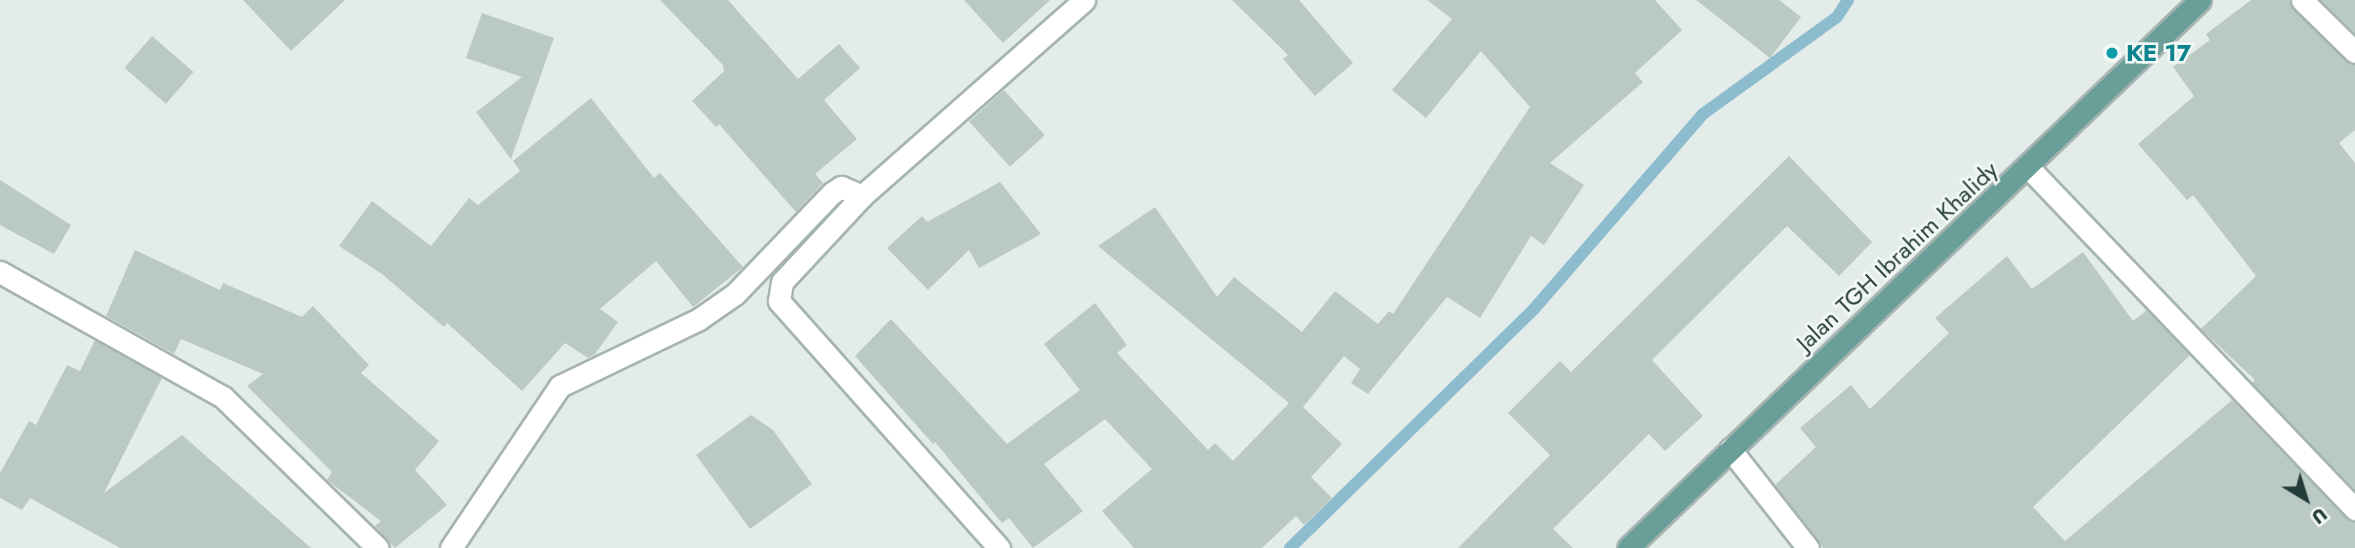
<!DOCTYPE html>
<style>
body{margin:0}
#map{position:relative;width:2355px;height:548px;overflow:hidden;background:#e3ece9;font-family:Jost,sans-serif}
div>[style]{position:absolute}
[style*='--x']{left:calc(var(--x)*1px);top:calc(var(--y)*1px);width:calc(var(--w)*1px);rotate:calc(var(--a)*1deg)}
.stream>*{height:12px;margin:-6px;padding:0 6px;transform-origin:6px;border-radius:6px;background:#8dbcce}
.building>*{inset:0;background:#bbc9c5;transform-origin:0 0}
.roads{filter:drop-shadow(2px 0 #a6b4b1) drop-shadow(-2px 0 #a6b4b1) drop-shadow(0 2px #a6b4b1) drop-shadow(0 -2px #a6b4b1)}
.street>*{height:21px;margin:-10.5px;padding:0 10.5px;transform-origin:10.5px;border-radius:10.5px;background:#fff}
.primary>*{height:21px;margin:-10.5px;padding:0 10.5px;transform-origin:10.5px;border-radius:10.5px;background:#699f98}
.dots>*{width:19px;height:19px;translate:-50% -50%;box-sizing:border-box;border:4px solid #f3f9f6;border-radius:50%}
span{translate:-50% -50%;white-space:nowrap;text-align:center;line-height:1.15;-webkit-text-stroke:5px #f3f9f6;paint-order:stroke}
.culture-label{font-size:24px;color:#0d838f;font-weight:700}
.left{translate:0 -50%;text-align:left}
.street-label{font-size:24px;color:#233c39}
.north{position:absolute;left:2271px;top:464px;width:70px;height:70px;-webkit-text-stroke:5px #f3f9f6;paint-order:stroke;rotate:142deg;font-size:19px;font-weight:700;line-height:28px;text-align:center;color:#233c39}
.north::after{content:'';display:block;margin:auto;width:24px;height:32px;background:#233c39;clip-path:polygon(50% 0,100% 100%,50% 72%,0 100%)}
</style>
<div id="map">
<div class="stream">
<i style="--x:1290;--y:548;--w:342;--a:-44.4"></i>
<i style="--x:1534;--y:309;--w:258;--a:-49.1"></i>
<i style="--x:1703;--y:114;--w:165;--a:-35.9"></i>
<i style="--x:1837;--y:17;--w:20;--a:-57"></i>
</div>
<div class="building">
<i style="clip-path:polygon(243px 0,345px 0,291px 51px)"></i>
<i style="clip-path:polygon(660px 0,728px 0,798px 79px,839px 44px,860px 68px,824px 100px,857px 139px,815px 174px,823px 183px,796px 212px,719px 124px,716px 127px,692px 101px,724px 71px,723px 65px)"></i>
<i style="clip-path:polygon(964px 0,1050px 0,1003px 43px)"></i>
<i style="clip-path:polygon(1232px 0,1299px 0,1353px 63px,1315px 96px,1283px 59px,1288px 55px)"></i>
<i style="clip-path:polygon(1427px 0,1655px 0,1682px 30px,1635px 73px,1643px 82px,1550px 163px,1584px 185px,1544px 245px,1531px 236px,1480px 318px,1447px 297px,1368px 394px,1351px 383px,1360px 369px,1344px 356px,1303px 407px,1342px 444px,1311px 477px,1332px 498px,1304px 525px,1296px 516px,1262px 548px,1134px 548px,1102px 511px,1152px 469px,1105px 419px,1044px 464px,1083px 511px,1033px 548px,1009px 518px,1002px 523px,935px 442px,933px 444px,855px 356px,891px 319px,1007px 444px,1080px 390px,1044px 344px,1095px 303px,1127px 345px,1117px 353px,1208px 450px,1215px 443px,1233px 461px,1289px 403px,1098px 246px,1155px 207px,1217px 297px,1234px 277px,1302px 332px,1335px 291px,1378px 324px,1389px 311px,1393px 314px,1530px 107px,1481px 51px,1426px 118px,1392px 90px,1452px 19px)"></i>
<i style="clip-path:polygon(1696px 0,1779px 0,1801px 17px,1770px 58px)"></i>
<i style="clip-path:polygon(2251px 0,2289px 0,2293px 9px,2346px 61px,2355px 65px,2355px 130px,2339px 143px,2355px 163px,2355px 490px,2252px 383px,2255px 380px,2201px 329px,2256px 276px,2193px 195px,2187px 200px,2138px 144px,2194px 96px,2173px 67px,2210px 40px,2206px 34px)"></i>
<i style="clip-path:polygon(2321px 0,2355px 0,2355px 34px)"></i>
<i style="clip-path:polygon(482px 13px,554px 38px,511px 159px,476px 112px,522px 77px,466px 58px)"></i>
<i style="left:152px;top:36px;width:55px;height:42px;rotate:41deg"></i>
<i style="left:1004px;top:90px;width:61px;height:47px;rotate:48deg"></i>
<i style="clip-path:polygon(591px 98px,654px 178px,660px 173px,743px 267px,693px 307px,656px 261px,600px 309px,618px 322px,595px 354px,588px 358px,565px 343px,522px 391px,447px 323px,444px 327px,382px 274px,339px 246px,372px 201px,431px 246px,469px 198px,478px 205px,520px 171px,513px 161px)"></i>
<i style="clip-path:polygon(1789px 156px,1872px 242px,1839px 276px,1787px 226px,1652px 360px,1703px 416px,1665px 451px,1649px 434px,1553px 529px,1573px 548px,1458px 548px,1550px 455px,1508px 413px,1560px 361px,1571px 372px)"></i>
<i style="clip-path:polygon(0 180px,71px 225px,54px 254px,0 225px)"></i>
<i style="clip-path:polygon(1000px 182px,1041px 234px,979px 268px,969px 250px,928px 290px,887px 248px,922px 216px,927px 222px)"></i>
<i style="clip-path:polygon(135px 250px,220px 290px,223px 283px,302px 317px,313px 306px,369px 365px,361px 373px,439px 441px,415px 470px,447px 505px,395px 548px,375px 526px,381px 521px,327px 480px,332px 472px,247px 386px,263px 374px,181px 339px,174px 354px,106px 316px)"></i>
<i style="clip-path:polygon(2083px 252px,2133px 321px,2147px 310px,2190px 355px,2033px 507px,2065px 541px,2232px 400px,2346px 518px,2355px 522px,2355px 548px,1823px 548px,1775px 485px,1816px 447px,1800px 428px,1851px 385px,1870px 409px,1949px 333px,1935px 318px,2007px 256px,2032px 289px)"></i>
<i style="clip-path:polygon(95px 340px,162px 378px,104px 493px,182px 435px,311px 548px,120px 548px,30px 498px,22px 510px,0 498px,0 473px,29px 421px,36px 425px,67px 365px,80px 371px)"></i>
<i style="clip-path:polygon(751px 415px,773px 430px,812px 484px,750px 529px,696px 455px)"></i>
</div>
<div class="roads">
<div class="street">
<i style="--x:2302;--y:0;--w:74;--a:44.5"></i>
<i style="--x:2029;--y:168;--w:472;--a:46.3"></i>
<i style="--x:862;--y:196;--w:117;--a:132.9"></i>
<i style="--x:782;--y:282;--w:19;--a:99"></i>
<i style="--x:779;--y:301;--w:331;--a:48.3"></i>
<i style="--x:0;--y:272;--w:256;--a:29.3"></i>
<i style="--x:223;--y:397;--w:216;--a:44.3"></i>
<i style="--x:1730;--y:449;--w:126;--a:51.8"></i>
<i style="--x:451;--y:548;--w:195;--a:-56.1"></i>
<i style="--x:560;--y:386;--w:154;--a:-25.7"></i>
<i style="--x:699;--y:319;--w:44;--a:-34.8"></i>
<i style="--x:735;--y:294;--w:140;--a:-46.2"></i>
<i style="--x:832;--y:193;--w:11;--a:-34"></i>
<i style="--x:841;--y:187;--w:23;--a:23"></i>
<i style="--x:862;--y:196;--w:296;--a:-41.4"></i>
</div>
<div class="primary">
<i style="--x:1628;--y:548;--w:792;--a:-43.77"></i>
</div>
</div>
<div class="dots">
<i style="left:2112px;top:53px;background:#0f9aa8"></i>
</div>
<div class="culture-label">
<span class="left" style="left:2126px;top:53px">KE 17</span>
</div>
<div class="street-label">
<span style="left:1897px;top:256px;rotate:-43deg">Jalan TGH Ibrahim Khalidy</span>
</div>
<div class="north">U</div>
</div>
